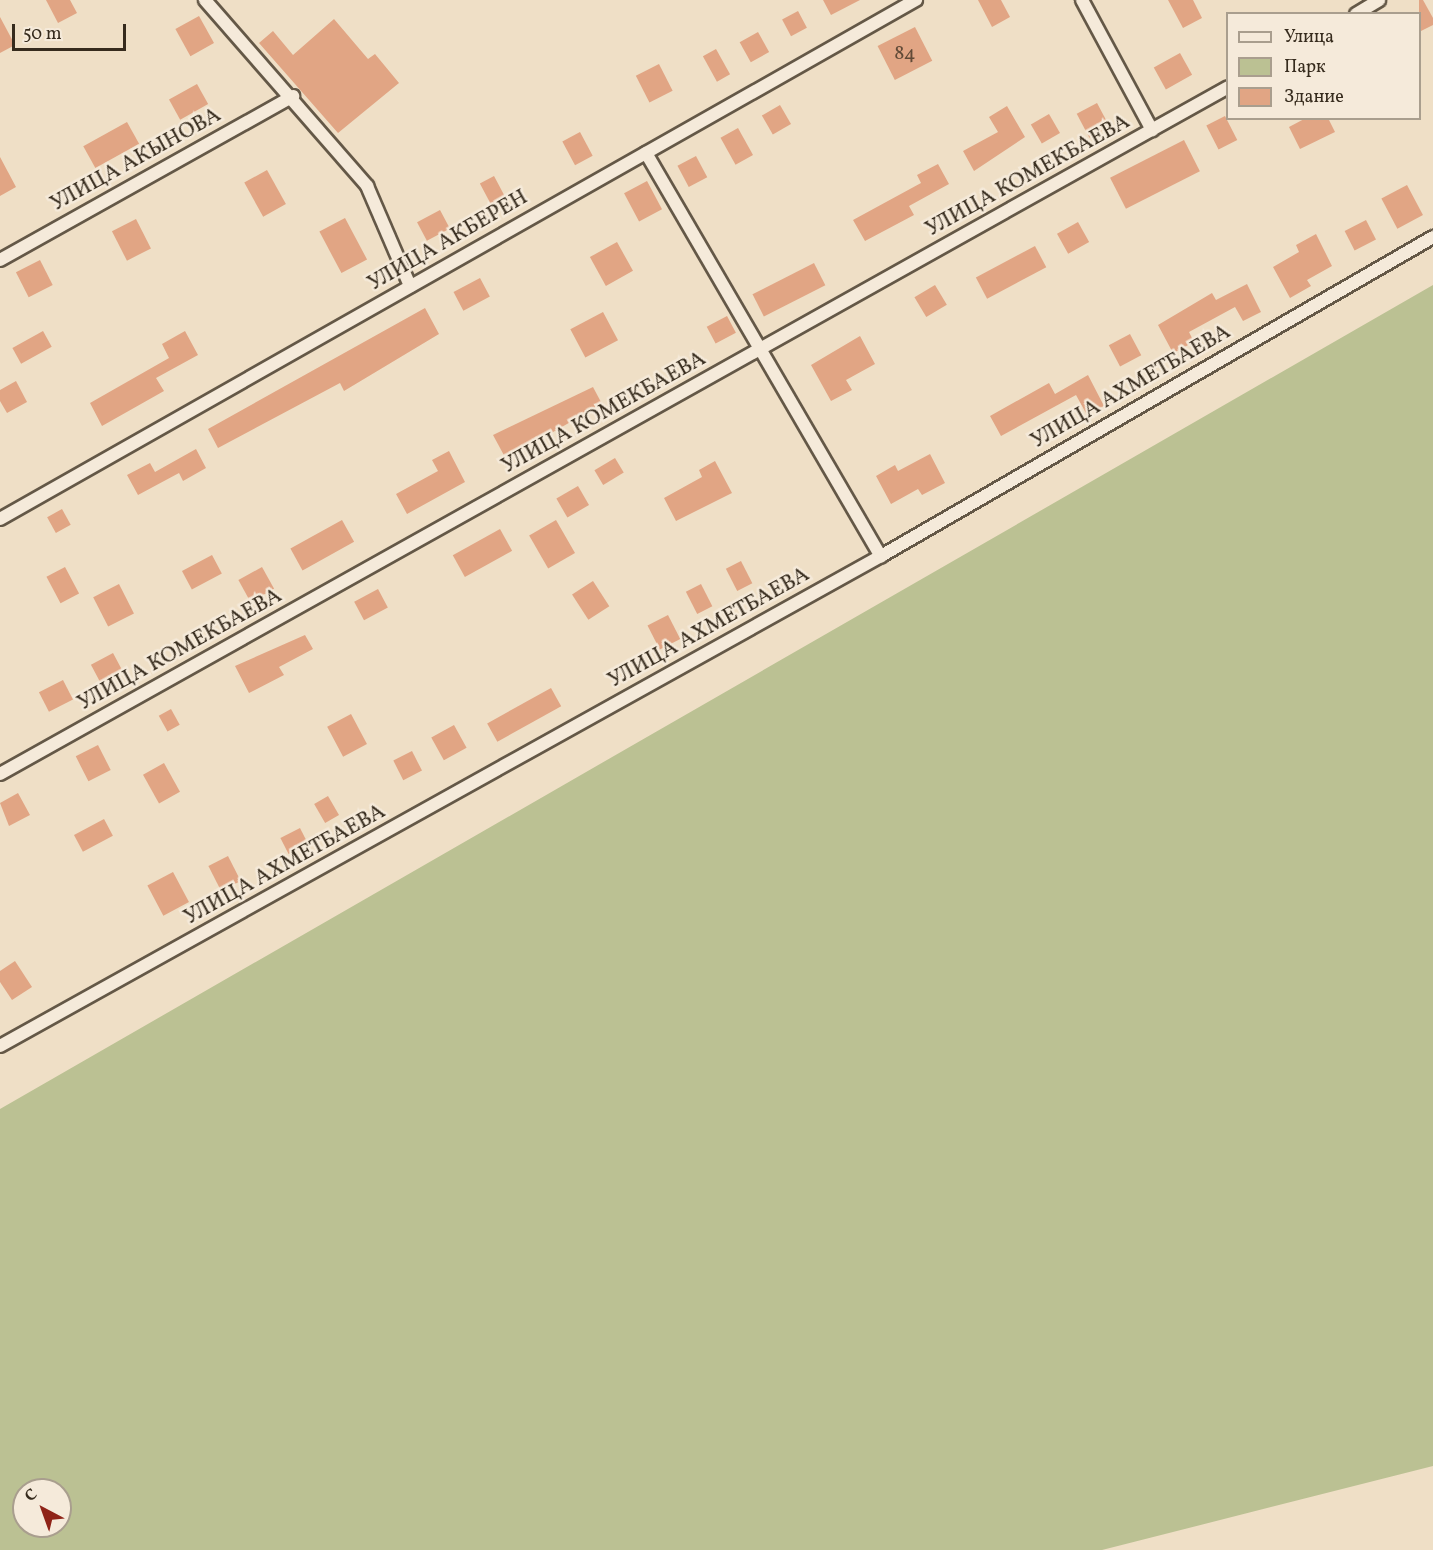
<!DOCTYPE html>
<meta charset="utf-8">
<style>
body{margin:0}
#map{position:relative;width:1433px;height:1550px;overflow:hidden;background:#efdfc6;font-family:Vollkorn,serif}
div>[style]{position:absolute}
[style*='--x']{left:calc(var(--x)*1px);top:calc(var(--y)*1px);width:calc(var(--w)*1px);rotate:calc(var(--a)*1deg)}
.green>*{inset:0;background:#bbc193}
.building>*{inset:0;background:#e1a584;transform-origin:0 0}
.roads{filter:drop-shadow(2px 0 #645847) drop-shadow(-2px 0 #645847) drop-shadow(0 2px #645847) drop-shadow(0 -2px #645847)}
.street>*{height:12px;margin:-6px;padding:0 6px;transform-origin:6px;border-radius:6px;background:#f5eada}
span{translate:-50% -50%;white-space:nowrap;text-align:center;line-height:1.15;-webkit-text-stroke:5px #f5eada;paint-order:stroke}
.number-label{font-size:20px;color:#614a37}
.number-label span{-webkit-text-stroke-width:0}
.street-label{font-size:22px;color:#362b1d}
.legend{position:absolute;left:1226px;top:12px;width:195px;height:108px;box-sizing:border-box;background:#f5eada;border:2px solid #a99e8e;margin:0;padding:8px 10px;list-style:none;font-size:18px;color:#362b1d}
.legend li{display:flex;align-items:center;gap:12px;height:30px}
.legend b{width:30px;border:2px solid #a99e8e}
.north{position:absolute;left:12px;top:1478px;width:60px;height:60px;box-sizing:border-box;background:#f5eada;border:2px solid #a99e8e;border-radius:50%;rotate:319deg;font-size:16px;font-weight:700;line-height:24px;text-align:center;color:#362b1d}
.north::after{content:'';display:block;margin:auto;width:21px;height:27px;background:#8f2418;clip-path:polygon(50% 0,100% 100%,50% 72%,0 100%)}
.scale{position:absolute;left:12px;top:24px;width:114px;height:27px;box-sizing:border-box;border:3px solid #362b1d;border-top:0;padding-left:8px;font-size:18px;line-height:21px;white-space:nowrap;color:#362b1d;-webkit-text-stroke:4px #f5eada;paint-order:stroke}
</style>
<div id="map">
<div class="green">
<i style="clip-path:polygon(evenodd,1433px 285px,1433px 1466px,1102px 1550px,0 1550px,0 1109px,1433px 285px,24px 1490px,60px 1490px,60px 1526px,24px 1526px,24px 1490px)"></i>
</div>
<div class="building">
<i style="clip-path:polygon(46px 0,70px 0,77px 13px,58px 23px)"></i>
<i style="clip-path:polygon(823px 0,860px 0,831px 15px)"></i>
<i style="clip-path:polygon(978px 0,1001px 0,1010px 17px,992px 27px)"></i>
<i style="clip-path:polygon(1168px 0,1193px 0,1202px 18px,1183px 28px)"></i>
<i style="clip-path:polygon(1419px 0,1423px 0,1433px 18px,1433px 25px,1419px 32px)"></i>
<i style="left:798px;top:11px;width:19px;height:18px;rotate:62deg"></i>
<i style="left:199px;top:16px;width:31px;height:27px;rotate:61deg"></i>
<i style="clip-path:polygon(0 17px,15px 45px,0 53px)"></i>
<i style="clip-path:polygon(334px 19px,368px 59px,375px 54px,399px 83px,338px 133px,259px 43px,273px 31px,293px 55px)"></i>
<i style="left:915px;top:27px;width:38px;height:42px;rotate:63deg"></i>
<i style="left:758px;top:32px;width:23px;height:21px;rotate:61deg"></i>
<i style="left:716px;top:49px;width:29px;height:15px;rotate:61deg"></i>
<i style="left:1180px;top:53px;width:25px;height:30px;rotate:61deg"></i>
<i style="left:659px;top:64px;width:30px;height:26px;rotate:63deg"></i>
<i style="left:197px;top:84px;width:23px;height:32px;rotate:61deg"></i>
<i style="left:1097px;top:103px;width:27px;height:23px;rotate:62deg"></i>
<i style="left:780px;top:105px;width:22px;height:21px;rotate:60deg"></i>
<i style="clip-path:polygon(1007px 106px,1025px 137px,974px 171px,963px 151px,998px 132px,989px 117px)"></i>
<i style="left:1049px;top:114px;width:22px;height:21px;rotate:60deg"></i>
<i style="left:1225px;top:116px;width:27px;height:21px;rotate:63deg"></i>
<i style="clip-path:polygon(1306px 118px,1328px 118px,1335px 132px,1300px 149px,1289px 127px)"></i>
<i style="left:127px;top:122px;width:25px;height:50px;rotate:61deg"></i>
<i style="left:738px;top:128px;width:31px;height:20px;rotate:61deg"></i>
<i style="left:580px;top:132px;width:27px;height:20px;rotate:62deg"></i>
<i style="left:1184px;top:140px;width:35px;height:83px;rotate:63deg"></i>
<i style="left:696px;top:156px;width:24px;height:21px;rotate:62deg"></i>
<i style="clip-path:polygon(0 157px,16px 187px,0 196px)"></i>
<i style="clip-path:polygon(938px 164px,949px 184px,909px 206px,914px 215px,865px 241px,853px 220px,921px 183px,917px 175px)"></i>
<i style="left:267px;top:170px;width:39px;height:26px;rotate:61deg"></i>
<i style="left:494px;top:176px;width:32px;height:16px;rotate:62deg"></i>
<i style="left:647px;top:181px;width:32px;height:26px;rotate:62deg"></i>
<i style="left:1407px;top:185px;width:34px;height:29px;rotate:62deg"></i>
<i style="left:440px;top:210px;width:21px;height:26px;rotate:62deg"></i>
<i style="left:345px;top:218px;width:47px;height:29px;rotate:62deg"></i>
<i style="left:136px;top:219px;width:33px;height:27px;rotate:63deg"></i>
<i style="left:1366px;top:220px;width:22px;height:24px;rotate:63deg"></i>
<i style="left:1078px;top:222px;width:23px;height:24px;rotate:61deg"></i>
<i style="clip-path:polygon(1316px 234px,1332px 266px,1307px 280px,1311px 286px,1290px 298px,1273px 267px,1299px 252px,1296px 245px)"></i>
<i style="left:617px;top:242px;width:33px;height:31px;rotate:61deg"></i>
<i style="left:1035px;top:246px;width:24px;height:67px;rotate:62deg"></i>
<i style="left:40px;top:260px;width:28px;height:27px;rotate:63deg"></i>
<i style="left:814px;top:263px;width:25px;height:69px;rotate:63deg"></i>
<i style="left:480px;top:278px;width:21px;height:30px;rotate:62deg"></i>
<i style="clip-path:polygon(1247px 284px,1261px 312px,1243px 321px,1235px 307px,1189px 332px,1194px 342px,1173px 353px,1158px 325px,1212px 293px,1216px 300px)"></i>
<i style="left:935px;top:285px;width:23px;height:24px;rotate:59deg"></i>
<i style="clip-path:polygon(425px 308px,439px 334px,344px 391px,340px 383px,218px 448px,208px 429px)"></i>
<i style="left:603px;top:312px;width:32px;height:37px;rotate:62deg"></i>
<i style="left:727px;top:316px;width:19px;height:23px;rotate:62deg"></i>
<i style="left:43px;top:331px;width:18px;height:35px;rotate:61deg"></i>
<i style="clip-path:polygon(185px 331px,198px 355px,156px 378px,164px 391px,102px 426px,90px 403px,169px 358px,162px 344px)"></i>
<i style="left:1130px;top:334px;width:24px;height:24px;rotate:62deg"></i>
<i style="clip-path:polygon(860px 336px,875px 364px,846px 380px,852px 390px,831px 401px,811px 365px)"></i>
<i style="clip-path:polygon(1088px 375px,1104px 406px,1087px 415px,1076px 395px,1001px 436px,990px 416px,1049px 383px,1055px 394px)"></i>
<i style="clip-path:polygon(16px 381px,27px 402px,7px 413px,0 401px,0 390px)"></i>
<i style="clip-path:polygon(593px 387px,602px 404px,506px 459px,493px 435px)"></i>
<i style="clip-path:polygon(196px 449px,206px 468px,183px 481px,179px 473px,138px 495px,127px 475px,150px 463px,155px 472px)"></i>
<i style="clip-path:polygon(449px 451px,465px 482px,407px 514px,396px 494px,438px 471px,432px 460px)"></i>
<i style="clip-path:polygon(930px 454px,945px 483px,922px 495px,918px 489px,891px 504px,876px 476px,895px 465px,898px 471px)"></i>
<i style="left:615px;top:458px;width:17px;height:24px;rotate:59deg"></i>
<i style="clip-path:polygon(715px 461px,732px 493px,676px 521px,664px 498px,702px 477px,699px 470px)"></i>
<i style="left:578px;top:486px;width:22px;height:25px;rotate:60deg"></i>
<i style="left:62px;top:509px;width:18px;height:17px;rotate:61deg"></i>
<i style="left:342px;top:520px;width:25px;height:59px;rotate:61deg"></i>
<i style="left:556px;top:520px;width:38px;height:31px;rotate:60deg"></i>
<i style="left:500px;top:529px;width:25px;height:54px;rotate:61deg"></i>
<i style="left:212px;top:555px;width:21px;height:34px;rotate:62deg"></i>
<i style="left:741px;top:561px;width:25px;height:17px;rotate:63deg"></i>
<i style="left:65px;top:567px;width:30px;height:21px;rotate:62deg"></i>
<i style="left:262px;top:567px;width:25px;height:27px;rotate:61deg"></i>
<i style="left:593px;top:581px;width:30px;height:25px;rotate:57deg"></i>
<i style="left:119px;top:584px;width:33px;height:29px;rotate:63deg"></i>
<i style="left:701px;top:584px;width:25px;height:17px;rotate:63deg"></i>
<i style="left:378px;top:589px;width:21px;height:27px;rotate:62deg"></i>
<i style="left:668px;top:615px;width:27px;height:23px;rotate:63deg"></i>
<i style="clip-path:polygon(305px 635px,313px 649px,279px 667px,284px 675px,249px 693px,235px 666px)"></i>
<i style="left:113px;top:653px;width:21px;height:25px;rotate:62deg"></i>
<i style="left:63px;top:680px;width:22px;height:27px;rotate:63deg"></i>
<i style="left:551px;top:688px;width:21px;height:73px;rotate:61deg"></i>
<i style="left:171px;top:709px;width:18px;height:14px;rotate:61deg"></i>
<i style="left:351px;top:714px;width:34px;height:27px;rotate:62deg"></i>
<i style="left:454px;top:725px;width:26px;height:26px;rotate:61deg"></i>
<i style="left:98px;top:745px;width:28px;height:25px;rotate:63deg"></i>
<i style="left:412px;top:751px;width:22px;height:21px;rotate:63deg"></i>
<i style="left:164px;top:763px;width:33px;height:24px;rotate:61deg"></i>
<i style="clip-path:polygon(18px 793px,30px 815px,9px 826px,0 803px)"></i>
<i style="left:328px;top:796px;width:22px;height:16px;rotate:60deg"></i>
<i style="left:104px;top:819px;width:19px;height:34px;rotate:62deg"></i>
<i style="left:300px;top:828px;width:18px;height:22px;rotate:63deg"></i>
<i style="left:228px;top:856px;width:28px;height:22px;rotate:63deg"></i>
<i style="left:173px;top:872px;width:34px;height:29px;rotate:62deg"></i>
<i style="clip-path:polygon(15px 961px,32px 987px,12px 1000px,0 982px,0 971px)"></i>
</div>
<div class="roads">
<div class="street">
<i style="--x:205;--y:0;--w:247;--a:48.9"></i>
<i style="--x:367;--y:186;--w:109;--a:66.7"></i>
<i style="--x:1082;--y:0;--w:148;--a:61.7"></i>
<i style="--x:1356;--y:14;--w:27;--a:-31"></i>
<i style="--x:646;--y:153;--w:467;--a:59.8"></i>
<i style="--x:0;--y:260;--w:336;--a:-29.2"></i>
<i style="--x:0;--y:519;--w:1053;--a:-29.54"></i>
<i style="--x:0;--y:774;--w:1407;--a:-29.22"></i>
<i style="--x:0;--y:1046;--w:1008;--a:-29.08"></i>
<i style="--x:881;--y:556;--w:638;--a:-30.02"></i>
</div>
</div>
<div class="number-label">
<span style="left:905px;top:54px">84</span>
</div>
<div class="street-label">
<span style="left:136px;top:160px;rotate:-29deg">УЛИЦА АКЫНОВА</span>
<span style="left:1028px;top:176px;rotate:-29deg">УЛИЦА КОМЕКБАЕВА</span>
<span style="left:448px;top:241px;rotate:-30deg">УЛИЦА АКБЕРЕН</span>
<span style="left:1131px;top:387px;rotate:-30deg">УЛИЦА АХМЕТБАЕВА</span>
<span style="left:604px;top:413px;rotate:-29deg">УЛИЦА КОМЕКБАЕВА</span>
<span style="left:709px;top:628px;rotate:-29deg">УЛИЦА АХМЕТБАЕВА</span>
<span style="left:180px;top:650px;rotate:-29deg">УЛИЦА КОМЕКБАЕВА</span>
<span style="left:285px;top:865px;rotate:-29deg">УЛИЦА АХМЕТБАЕВА</span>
</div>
<ul class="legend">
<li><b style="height:8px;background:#f5eada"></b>Улица</li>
<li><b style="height:16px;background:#bbc193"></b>Парк</li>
<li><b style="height:16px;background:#e1a584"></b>Здание</li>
</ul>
<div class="north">С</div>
<div class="scale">50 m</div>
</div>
